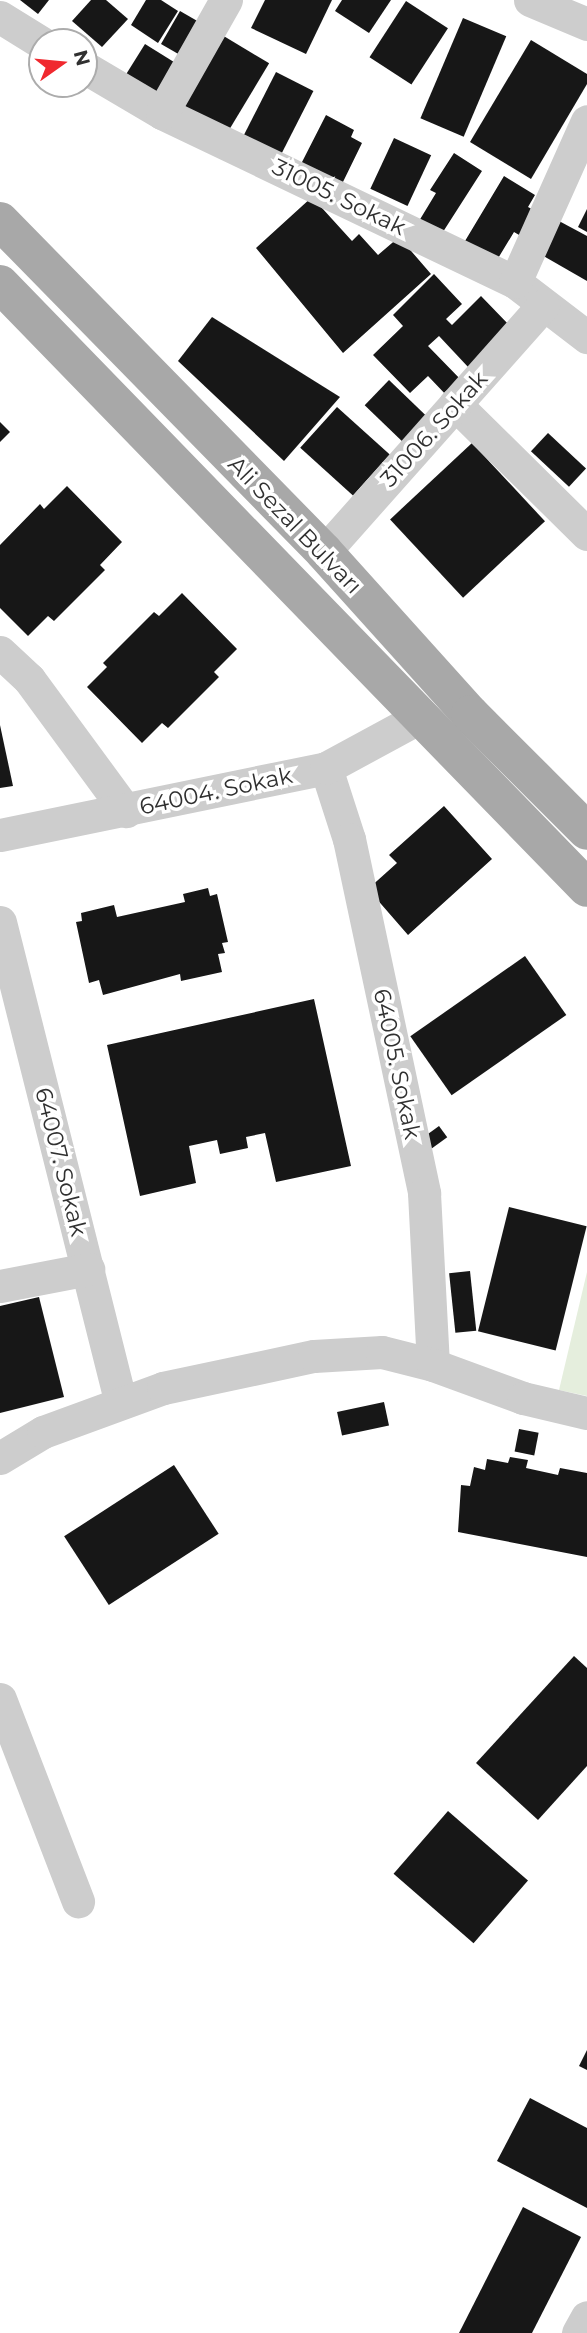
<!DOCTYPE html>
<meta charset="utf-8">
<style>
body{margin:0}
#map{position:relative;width:587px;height:2333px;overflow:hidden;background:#fff;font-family:Montserrat,sans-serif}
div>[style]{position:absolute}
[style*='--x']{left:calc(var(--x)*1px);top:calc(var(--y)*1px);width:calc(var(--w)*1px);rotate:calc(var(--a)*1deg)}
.green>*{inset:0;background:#e5eedd}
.building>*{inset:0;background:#171717;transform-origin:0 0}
.minor>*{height:33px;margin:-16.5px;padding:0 16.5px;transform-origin:16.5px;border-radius:16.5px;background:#cdcdcd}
.major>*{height:38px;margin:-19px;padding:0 19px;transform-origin:19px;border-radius:19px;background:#a8a8a8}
span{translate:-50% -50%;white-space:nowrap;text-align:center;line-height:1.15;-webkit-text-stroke:7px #fff;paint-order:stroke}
.street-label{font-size:23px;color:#303030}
.north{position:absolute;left:28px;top:28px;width:70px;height:70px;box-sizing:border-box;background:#fff;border:2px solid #acacac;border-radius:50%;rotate:75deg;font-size:19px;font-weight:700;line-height:28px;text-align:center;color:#303030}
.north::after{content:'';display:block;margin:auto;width:24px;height:32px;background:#f0292f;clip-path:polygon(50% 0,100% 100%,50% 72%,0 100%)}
</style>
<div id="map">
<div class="green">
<i style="clip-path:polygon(587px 1272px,587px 1396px,559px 1390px)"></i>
</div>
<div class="building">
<i style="clip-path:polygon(20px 0,49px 0,38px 14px)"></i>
<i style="clip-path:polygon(91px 0,106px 0,128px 19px,102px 47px,72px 21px)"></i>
<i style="clip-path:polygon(146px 0,161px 0,178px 11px,158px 43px,131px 25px)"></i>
<i style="clip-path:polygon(265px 0,332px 0,306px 54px,251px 28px)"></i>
<i style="clip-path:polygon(342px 0,391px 0,369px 33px,335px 11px)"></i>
<i style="left:406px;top:1px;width:50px;height:67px;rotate:33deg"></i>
<i style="left:180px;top:11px;width:22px;height:38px;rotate:30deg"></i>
<i style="left:463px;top:18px;width:47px;height:109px;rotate:23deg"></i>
<i style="left:222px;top:35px;width:55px;height:82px;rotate:31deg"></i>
<i style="clip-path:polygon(531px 40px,587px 74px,587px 84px,531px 179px,470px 142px)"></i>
<i style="left:145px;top:44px;width:36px;height:36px;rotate:32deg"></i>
<i style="left:276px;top:72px;width:42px;height:83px;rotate:27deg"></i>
<i style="clip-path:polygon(326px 115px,354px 130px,351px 137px,362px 143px,341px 186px,301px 164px)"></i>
<i style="left:394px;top:138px;width:41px;height:56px;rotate:25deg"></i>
<i style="clip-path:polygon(454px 153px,482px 171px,441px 235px,419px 221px,436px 193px,430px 190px)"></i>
<i style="clip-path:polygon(504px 176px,535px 195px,528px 207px,541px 214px,526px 239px,514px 232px,497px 260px,465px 241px)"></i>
<i style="clip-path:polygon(312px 197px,352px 241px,359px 234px,378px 255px,399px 237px,431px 274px,343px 353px,256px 248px)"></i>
<i style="clip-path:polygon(587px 209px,587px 232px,578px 227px)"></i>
<i style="clip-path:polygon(559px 221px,587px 236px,587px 281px,540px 254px)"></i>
<i style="clip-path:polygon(434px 274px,462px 304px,446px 319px,452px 325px,481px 296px,511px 327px,469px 368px,439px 336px,428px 346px,464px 383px,449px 398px,428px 376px,410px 393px,373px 355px,403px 326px,393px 315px)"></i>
<i style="clip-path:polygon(212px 317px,340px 397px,284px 461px,178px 361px)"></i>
<i style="left:389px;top:380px;width:61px;height:35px;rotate:44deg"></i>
<i style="left:337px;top:407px;width:71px;height:55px;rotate:42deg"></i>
<i style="clip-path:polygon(0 422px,10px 432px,0 442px)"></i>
<i style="left:548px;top:433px;width:52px;height:25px;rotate:43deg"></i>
<i style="left:472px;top:443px;width:107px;height:112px;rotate:47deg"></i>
<i style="clip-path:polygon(67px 486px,122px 542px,100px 565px,105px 570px,54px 621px,48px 616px,28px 636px,0 608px,0 545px,40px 504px,44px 509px)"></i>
<i style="clip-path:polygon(182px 593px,237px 649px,214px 672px,219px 677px,168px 728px,162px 723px,142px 743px,87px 687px,107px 667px,103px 663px,154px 612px,159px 616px)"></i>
<i style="clip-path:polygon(0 725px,13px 786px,0 788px)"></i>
<i style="clip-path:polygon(444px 806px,492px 859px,408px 935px,368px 889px,397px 863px,389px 855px)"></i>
<i style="clip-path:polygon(208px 888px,210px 896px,217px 894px,228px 942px,222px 943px,225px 953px,218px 954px,222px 972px,181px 981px,180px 974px,103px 995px,99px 980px,89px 983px,76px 922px,82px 921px,81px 913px,114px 905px,117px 917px,185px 902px,183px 894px)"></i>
<i style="left:525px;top:956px;width:72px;height:140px;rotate:55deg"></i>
<i style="clip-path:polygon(314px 999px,351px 1166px,276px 1182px,265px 1133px,246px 1137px,248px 1148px,220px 1154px,217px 1140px,189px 1146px,196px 1183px,140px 1196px,107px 1045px)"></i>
<i style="left:439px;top:1126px;width:14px;height:29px;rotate:54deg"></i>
<i style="left:509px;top:1207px;width:80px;height:128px;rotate:14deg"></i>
<i style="left:470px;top:1271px;width:60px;height:21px;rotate:84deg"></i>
<i style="clip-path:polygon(39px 1297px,64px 1397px,0 1413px,0 1306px)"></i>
<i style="left:384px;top:1402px;width:24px;height:48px;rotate:78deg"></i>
<i style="left:519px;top:1429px;width:20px;height:23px;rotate:11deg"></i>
<i style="clip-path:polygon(510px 1457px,528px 1460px,526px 1468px,558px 1475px,560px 1468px,587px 1473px,587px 1557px,458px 1532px,461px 1485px,470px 1486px,474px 1467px,485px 1470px,487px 1459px,508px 1463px)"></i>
<i style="left:174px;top:1465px;width:82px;height:131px;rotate:57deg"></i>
<i style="clip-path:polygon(574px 1656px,587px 1668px,587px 1766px,538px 1820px,476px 1763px)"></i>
<i style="left:448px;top:1811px;width:106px;height:83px;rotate:41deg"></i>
<i style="clip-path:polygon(587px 2050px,587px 2070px,579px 2066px)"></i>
<i style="clip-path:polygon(530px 2098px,587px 2128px,587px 2208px,497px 2161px)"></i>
<i style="clip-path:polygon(523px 2207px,581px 2237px,532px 2333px,459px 2333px)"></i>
</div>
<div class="minor">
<i style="--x:530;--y:0;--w:62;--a:22.8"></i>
<i style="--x:0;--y:17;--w:49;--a:31.8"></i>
<i style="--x:84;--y:67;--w:91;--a:30.5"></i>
<i style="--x:162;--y:113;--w:391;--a:25.6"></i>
<i style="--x:515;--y:282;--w:91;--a:37.4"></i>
<i style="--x:162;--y:113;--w:130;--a:-60.5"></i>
<i style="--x:515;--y:282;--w:176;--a:-65.9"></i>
<i style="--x:455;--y:404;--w:185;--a:44.6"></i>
<i style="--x:324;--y:552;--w:330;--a:-48.4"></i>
<i style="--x:0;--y:652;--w:40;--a:43"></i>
<i style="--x:29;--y:679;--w:164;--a:53.7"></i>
<i style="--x:326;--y:768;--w:75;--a:72.1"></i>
<i style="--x:349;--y:839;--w:362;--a:78"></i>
<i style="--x:424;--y:1193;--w:172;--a:87"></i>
<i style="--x:0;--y:835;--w:333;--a:-11.6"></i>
<i style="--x:326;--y:768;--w:107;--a:-28.5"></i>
<i style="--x:0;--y:922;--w:495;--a:75.9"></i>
<i style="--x:0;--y:1286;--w:90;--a:-10.9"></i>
<i style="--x:0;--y:1458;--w:50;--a:-31.2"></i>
<i style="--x:43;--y:1432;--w:128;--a:-20.1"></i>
<i style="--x:163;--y:1388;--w:154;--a:-12"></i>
<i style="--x:314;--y:1356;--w:68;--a:-3.4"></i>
<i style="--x:382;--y:1352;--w:53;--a:14.3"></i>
<i style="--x:433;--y:1365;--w:96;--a:20.1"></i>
<i style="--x:523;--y:1398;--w:66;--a:13.2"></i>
<i style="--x:0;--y:1699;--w:217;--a:68.9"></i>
<i style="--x:578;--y:2333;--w:18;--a:-61"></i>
</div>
<div class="major">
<i style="--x:0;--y:221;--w:463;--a:45.6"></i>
<i style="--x:324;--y:552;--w:218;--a:48"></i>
<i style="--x:470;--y:714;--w:165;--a:45"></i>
<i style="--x:0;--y:284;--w:842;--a:45.82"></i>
</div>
<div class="street-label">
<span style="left:339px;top:197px;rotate:26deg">31005. Sokak</span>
<span style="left:434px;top:429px;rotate:-48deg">31006. Sokak</span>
<span style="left:295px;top:525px;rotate:46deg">Ali Sezal Bulvarı</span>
<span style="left:216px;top:791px;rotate:-12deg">64004. Sokak</span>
<span style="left:397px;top:1064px;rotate:78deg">64005. Sokak</span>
<span style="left:61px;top:1162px;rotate:76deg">64007. Sokak</span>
</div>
<div class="north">N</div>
</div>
